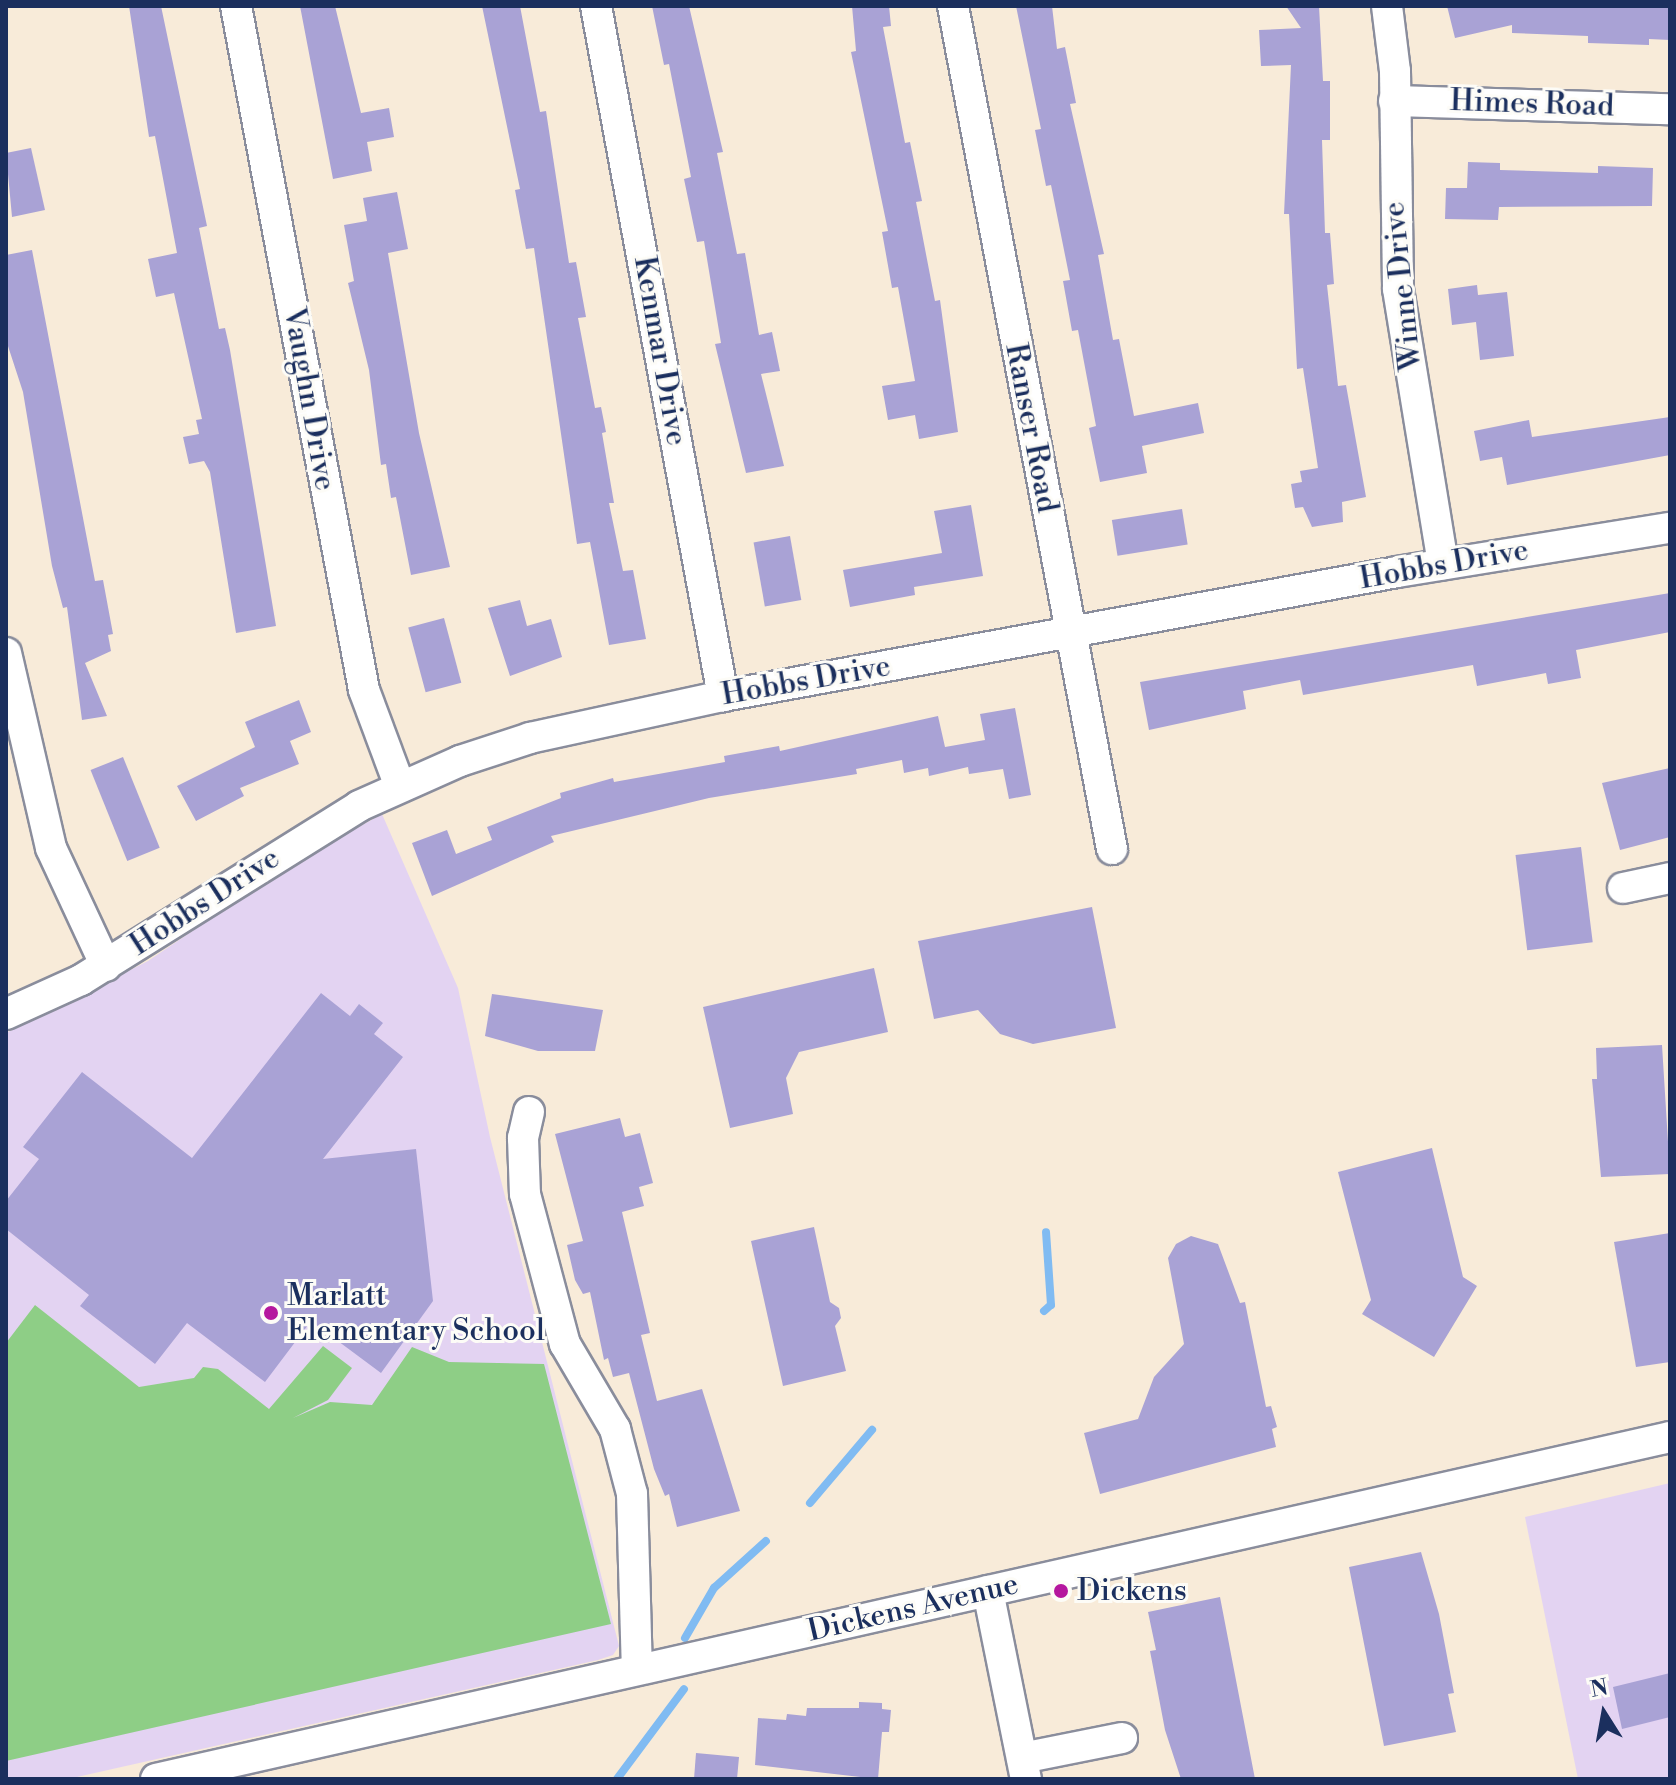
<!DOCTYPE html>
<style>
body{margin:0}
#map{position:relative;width:1676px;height:1785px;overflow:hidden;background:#f8ebd9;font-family:"Libre Bodoni",serif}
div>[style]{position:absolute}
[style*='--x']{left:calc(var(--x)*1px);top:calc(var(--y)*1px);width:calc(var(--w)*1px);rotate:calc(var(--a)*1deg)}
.built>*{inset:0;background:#e3d3f2}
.green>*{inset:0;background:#8ece86}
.stream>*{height:8px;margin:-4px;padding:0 4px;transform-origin:4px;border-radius:4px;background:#80bbf2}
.building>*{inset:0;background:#a9a2d5;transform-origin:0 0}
.roads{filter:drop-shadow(2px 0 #8a8d9c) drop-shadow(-2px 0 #8a8d9c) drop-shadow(0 2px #8a8d9c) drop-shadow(0 -2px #8a8d9c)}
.minor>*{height:30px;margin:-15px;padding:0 15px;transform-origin:15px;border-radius:15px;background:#fff}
.dots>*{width:22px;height:22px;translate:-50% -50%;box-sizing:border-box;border:4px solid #fdfcf7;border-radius:50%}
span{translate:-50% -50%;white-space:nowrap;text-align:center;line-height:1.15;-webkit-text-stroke:6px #fdfcf7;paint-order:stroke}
.street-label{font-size:30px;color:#1b2f5e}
.poi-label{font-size:30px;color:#1b2f5e}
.left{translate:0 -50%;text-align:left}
.frame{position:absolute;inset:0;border:8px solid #1b2f5e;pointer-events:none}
.north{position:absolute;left:1564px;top:1673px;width:80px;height:80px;-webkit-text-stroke:6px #fdfcf7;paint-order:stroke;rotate:349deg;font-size:22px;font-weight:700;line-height:32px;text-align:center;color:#1b2f5e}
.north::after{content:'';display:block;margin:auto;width:28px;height:36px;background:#1b2f5e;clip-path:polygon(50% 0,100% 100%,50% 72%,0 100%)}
</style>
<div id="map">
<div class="built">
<i style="clip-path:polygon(382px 814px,458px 988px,490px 1137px,619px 1646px,613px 1655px,598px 1660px,68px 1779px,6px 1779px,6px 1033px,148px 961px,287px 867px)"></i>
<i style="clip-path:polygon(1670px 1483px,1670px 1779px,1578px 1779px,1525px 1517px)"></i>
</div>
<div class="green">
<i style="clip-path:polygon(35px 1305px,139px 1387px,194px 1378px,203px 1367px,218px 1369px,269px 1409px,323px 1346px,352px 1368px,328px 1400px,293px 1418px,330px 1402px,372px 1405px,412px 1347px,449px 1362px,544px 1364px,611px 1624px,6px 1761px,6px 1343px)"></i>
</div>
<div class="stream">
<i style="--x:1044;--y:1311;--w:9;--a:-41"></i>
<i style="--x:1051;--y:1305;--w:73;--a:-93.9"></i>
<i style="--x:810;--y:1503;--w:96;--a:-49.7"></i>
<i style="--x:685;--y:1638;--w:58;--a:-59.9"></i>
<i style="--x:714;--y:1588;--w:70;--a:-42.1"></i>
<i style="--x:617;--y:1779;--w:112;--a:-53.3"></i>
</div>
<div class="building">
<i style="clip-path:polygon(129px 6px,161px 6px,207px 226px,199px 228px,219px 329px,225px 328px,230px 350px,276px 626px,236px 633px,210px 472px,204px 461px,189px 464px,183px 437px,199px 434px,196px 420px,202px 419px,174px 293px,156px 297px,148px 259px,177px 253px,155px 136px,149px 137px)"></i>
<i style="clip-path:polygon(300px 6px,335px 6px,361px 113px,389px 108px,394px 137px,367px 142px,372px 171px,333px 179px)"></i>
<i style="clip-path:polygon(482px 6px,520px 6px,540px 112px,546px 111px,569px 263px,576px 262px,586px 317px,578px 318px,595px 408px,601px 407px,606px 432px,602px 433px,614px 503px,609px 503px,623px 571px,633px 570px,646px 639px,609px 645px,590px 542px,577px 544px,534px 248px,526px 249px,515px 190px,520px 189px)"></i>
<i style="clip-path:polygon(652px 6px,689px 6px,723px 152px,717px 153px,737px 254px,745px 253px,759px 335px,772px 332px,780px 371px,761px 374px,784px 466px,746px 473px,715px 344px,721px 343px,704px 241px,697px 242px,684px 179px,691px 177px,669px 64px,664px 65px)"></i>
<i style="clip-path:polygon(852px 6px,889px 6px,891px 26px,883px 27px,905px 143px,910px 142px,922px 201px,916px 202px,935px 301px,940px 300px,958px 432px,919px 439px,915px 415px,888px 420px,882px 386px,915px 381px,898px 287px,892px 288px,882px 232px,888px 231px,851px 52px,856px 51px)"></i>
<i style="clip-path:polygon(1016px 6px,1052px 6px,1057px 49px,1065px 47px,1076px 103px,1070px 104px,1104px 254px,1098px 255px,1113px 340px,1119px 339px,1134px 416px,1198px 403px,1204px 433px,1142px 446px,1147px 473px,1100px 482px,1089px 428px,1096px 426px,1078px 330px,1072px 331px,1063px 281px,1070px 280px,1051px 185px,1046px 186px,1035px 130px,1041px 129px)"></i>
<i style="clip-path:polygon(1286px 6px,1319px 6px,1323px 81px,1330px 81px,1330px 140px,1322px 140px,1325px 233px,1330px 233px,1334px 284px,1327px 285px,1338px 386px,1346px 385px,1366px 497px,1342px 502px,1343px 522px,1312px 527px,1303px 507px,1295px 508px,1291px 484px,1302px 482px,1300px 471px,1318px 468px,1303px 368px,1297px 369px,1289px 214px,1284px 214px,1291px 65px,1261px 66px,1259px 30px,1301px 28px)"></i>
<i style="clip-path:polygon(1447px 6px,1670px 6px,1670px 40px,1649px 39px,1649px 45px,1588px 43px,1588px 36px,1512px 33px,1512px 25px,1455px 38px)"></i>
<i style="clip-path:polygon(31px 148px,45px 210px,12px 217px,6px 153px)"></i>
<i style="clip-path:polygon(1468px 162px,1500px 163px,1500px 170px,1598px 173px,1598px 166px,1653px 168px,1652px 206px,1499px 207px,1498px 220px,1445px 219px,1446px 188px,1467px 188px)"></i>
<i style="clip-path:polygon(397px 192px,408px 249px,388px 253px,419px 433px,450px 567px,411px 575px,396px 497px,391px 498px,386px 464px,381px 465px,369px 370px,348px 283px,354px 281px,344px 225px,367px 221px,363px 198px)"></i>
<i style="clip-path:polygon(32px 250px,95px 581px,103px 580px,113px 634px,108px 635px,111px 651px,85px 663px,107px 716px,82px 720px,67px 607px,63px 608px,52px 566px,23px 392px,6px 340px,6px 255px)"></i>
<i style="clip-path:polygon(1477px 285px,1478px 295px,1507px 292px,1514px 356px,1480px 360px,1476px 322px,1452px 325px,1448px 289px)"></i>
<i style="clip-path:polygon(1670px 417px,1670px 455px,1507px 485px,1502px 457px,1480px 461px,1474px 431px,1529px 420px,1532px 437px)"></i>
<i style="clip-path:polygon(971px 505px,983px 576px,914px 587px,915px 595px,850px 607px,843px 570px,942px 553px,934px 511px)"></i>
<i style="left:1182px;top:509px;width:36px;height:71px;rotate:81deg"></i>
<i style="left:790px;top:536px;width:65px;height:37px;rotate:80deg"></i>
<i style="clip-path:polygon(1670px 593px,1670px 632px,1576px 650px,1581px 678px,1548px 684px,1546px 673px,1477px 686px,1473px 665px,1303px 695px,1300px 680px,1243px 691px,1246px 709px,1149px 730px,1140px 682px)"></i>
<i style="clip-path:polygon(520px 600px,527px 626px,551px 619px,562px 657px,510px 676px,488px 608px)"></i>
<i style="left:444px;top:618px;width:67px;height:37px;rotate:75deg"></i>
<i style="clip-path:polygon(299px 700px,311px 732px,290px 741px,299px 764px,240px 788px,244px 796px,196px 821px,177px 786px,255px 747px,245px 722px)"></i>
<i style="clip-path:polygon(1015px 708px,1031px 795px,1009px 799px,1003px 769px,969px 774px,968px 767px,929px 776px,928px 768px,904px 773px,902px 760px,856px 769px,857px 774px,709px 798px,551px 836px,554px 842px,432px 896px,412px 843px,447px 830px,456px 854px,492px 840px,487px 827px,561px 798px,560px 793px,613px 778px,614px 782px,725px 762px,724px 756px,779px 746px,780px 751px,938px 716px,945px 747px,985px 740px,980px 714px)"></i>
<i style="left:123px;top:757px;width:98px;height:35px;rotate:68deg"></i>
<i style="clip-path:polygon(1670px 768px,1670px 837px,1620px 850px,1602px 783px)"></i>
<i style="left:1581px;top:847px;width:96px;height:66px;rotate:83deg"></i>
<i style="clip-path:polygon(1092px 907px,1116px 1028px,1033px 1044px,1000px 1034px,978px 1010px,934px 1019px,918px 941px)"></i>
<i style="clip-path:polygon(874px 968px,888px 1032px,799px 1052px,786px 1078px,793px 1114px,730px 1128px,703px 1007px)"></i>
<i style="clip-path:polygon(321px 993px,350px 1016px,359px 1004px,383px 1023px,374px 1034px,403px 1057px,323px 1159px,416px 1149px,433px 1301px,381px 1373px,311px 1321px,265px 1382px,187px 1323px,155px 1364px,80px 1306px,89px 1295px,6px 1229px,6px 1201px,39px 1159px,23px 1147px,82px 1072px,192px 1158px)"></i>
<i style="clip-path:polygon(492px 994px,603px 1010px,595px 1051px,538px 1051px,485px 1036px)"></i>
<i style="clip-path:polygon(1662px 1045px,1670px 1174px,1601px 1177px,1592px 1079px,1597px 1079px,1596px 1048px)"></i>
<i style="clip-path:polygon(620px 1118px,625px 1137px,640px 1133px,653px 1183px,639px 1187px,644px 1206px,622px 1212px,650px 1333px,641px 1335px,657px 1401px,702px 1389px,740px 1511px,677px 1527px,669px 1494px,665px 1496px,654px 1469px,629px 1373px,613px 1377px,608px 1358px,604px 1360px,590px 1292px,583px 1294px,575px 1280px,567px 1245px,583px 1241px,555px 1134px)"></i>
<i style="clip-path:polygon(1432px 1148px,1463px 1277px,1477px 1286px,1434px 1357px,1362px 1314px,1371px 1300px,1338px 1172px)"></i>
<i style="clip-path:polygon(814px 1227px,830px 1302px,839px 1308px,841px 1318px,835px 1326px,846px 1371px,783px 1386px,751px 1241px)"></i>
<i style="clip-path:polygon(1670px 1233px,1670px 1362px,1636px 1367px,1614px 1242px)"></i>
<i style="clip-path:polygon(1191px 1236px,1218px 1244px,1240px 1303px,1245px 1302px,1266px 1407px,1271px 1406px,1277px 1427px,1272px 1429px,1276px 1447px,1100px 1494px,1084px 1433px,1138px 1419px,1154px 1377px,1184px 1344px,1168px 1258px,1176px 1244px)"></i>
<i style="clip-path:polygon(1421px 1552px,1439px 1614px,1454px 1693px,1448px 1694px,1456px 1732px,1384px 1746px,1349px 1567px)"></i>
<i style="clip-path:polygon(1220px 1597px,1255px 1779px,1181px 1779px,1165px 1730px,1150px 1651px,1156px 1650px,1148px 1612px)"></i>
<i style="clip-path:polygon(1670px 1673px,1670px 1717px,1622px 1729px,1613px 1687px)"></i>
<i style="clip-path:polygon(859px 1702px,882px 1703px,882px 1709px,891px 1710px,889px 1732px,882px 1732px,878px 1779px,755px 1765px,758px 1718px,786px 1720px,787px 1714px,806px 1716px,807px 1708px,859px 1708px)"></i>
<i style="clip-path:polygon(696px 1753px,739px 1757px,737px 1779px,694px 1779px)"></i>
</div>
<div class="roads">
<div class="minor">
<i style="--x:236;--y:6;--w:696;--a:79.4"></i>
<i style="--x:364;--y:690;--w:103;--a:69.6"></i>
<i style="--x:596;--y:6;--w:702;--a:79.57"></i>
<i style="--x:953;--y:6;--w:858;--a:79.32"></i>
<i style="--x:1387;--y:6;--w:65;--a:83"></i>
<i style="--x:1395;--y:71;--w:218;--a:89.2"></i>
<i style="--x:1398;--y:289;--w:279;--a:80.7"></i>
<i style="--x:1394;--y:101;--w:276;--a:1.7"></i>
<i style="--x:6;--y:653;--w:200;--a:77"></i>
<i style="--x:51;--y:848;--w:130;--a:65"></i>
<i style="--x:1623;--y:888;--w:48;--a:-12"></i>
<i style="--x:6;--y:1014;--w:82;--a:-24.4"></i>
<i style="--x:81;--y:980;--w:328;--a:-32"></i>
<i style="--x:359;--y:806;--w:111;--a:-24"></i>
<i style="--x:460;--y:761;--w:74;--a:-18.2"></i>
<i style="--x:530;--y:738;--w:198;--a:-12.3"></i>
<i style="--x:723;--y:696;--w:685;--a:-10.42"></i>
<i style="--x:1397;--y:572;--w:277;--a:-9.2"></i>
<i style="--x:529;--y:1112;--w:27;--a:103"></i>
<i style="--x:523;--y:1138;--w:56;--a:88"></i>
<i style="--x:525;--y:1194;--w:155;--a:75.1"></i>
<i style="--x:565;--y:1344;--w:99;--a:59.5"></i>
<i style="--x:615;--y:1429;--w:67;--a:75.3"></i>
<i style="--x:632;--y:1494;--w:175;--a:88.4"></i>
<i style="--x:988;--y:1591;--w:192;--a:78.6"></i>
<i style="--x:1022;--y:1758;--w:102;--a:-11.3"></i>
<i style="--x:156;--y:1779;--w:1552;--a:-12.73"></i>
</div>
</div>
<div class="dots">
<i style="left:271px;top:1313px;background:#b5179e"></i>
<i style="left:1061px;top:1591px;background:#b5179e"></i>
</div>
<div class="street-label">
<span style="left:1532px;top:104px;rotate:2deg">Himes Road</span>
<span style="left:1403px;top:286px;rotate:-96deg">Winne Drive</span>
<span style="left:660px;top:351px;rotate:80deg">Kenmar Drive</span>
<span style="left:309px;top:399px;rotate:80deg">Vaughn Drive</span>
<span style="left:1031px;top:428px;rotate:79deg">Ranser Road</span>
<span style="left:1444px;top:565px;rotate:-10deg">Hobbs Drive</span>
<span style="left:806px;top:681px;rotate:-10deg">Hobbs Drive</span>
<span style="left:205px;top:902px;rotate:-33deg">Hobbs Drive</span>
<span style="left:913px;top:1608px;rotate:-13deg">Dickens Avenue</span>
</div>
<div class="poi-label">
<span class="left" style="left:287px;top:1313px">Marlatt<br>Elementary School</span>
<span class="left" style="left:1077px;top:1591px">Dickens</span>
</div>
<div class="frame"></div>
<div class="north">N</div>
</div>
